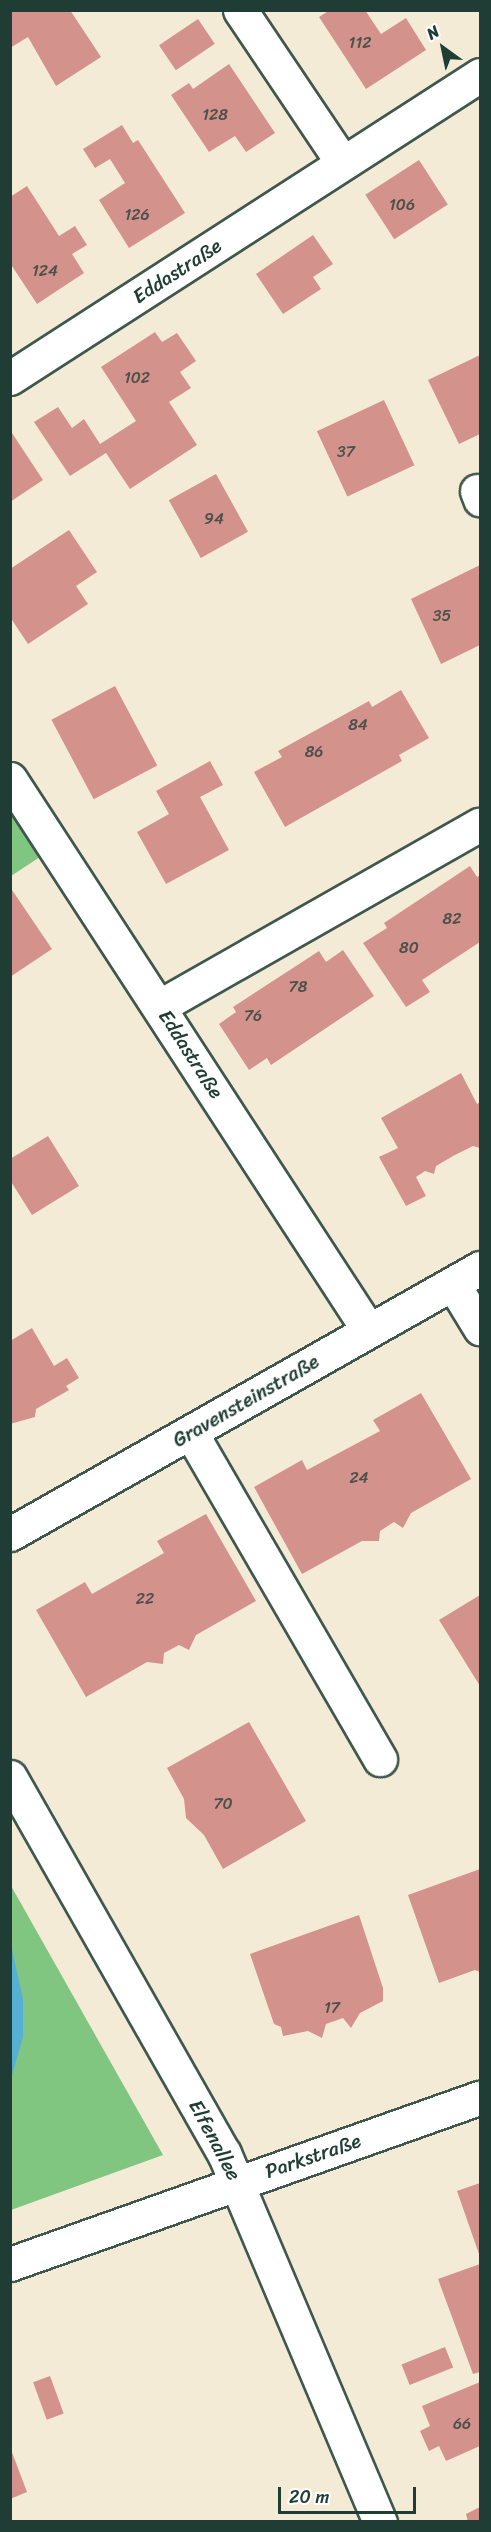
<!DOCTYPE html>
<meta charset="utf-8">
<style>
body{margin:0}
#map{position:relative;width:491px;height:2532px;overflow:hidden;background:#f4ebd7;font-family:Sriracha,sans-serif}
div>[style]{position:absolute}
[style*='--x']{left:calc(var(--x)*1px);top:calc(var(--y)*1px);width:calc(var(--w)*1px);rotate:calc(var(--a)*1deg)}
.green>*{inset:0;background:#80c580}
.water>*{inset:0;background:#56b0d3}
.building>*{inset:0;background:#d4928d;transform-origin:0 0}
.roads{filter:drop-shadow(2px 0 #3f574c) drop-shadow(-2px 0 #3f574c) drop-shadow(0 2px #3f574c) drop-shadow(0 -2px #3f574c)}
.minor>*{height:33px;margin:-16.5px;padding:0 16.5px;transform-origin:16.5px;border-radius:16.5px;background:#fff}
span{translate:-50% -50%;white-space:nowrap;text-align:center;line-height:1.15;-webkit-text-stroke:6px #fff;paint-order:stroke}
.number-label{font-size:16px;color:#4c524a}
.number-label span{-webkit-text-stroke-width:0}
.street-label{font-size:20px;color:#1f3d34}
.frame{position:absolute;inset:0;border:12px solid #1f3d34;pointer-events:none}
.north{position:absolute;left:413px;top:18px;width:60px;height:60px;-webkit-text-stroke:4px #fff;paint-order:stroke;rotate:327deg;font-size:16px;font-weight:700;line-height:24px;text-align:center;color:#1f3d34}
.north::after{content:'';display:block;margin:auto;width:21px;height:27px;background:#1f3d34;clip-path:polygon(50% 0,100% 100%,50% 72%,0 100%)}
.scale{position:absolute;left:278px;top:2487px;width:138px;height:27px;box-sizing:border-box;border:3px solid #1f3d34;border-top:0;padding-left:8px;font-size:18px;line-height:21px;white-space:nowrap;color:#1f3d34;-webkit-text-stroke:4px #fff;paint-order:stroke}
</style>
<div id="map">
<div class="green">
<i style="clip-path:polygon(11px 812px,40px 857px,11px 876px,10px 876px)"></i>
<i style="clip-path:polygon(10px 1884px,163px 2155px,11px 2210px,10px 2210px)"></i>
</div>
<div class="water">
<i style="clip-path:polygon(11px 1945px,23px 1999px,23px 2037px,11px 2079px)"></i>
</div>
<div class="building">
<i style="clip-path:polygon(10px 10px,70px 10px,101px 57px,56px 86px,28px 37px,10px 48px)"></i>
<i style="clip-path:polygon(330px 10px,365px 10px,381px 34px,406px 18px,426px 50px,366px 89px,319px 17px)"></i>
<i style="left:198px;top:19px;width:30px;height:47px;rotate:56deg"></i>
<i style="clip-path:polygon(229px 64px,275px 133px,246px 152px,235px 136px,209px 152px,171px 95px,189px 83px,193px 89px)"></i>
<i style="clip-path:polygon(122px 125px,133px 143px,138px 140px,185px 213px,129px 248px,99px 200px,125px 183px,110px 159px,95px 168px,83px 149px)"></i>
<i style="left:419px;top:160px;width:53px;height:64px;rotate:57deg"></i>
<i style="clip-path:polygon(27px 186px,59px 236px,75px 226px,87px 245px,72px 254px,84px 273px,37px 304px,10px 263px,10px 197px)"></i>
<i style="clip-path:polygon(313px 235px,333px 264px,313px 277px,321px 289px,283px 314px,256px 274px)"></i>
<i style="clip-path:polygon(155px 332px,162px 342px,177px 333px,196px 361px,180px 372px,191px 388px,169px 402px,197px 445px,130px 489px,106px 453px,70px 476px,34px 422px,58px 407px,72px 428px,84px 419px,100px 444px,136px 421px,101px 367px)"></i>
<i style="clip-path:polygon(480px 355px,480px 434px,459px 444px,428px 380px)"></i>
<i style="left:384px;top:400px;width:72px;height:74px;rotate:65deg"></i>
<i style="clip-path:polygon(10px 430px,43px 480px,10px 502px)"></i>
<i style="left:216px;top:474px;width:66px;height:54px;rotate:61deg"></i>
<i style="clip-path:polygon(69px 530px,97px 572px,76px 586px,88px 604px,28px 644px,10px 617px,10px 569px)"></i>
<i style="clip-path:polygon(480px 565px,480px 645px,441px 664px,411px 599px)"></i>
<i style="left:115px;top:686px;width:90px;height:72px;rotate:62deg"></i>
<i style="clip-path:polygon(401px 690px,429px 738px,399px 755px,402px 761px,285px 827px,254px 772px,282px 757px,278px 751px,369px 701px,372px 707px)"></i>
<i style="clip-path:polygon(210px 761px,223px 785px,200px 797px,229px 850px,166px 884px,137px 832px,169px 814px,156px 791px)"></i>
<i style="clip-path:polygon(470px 866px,477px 877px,480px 875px,480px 942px,422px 980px,430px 992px,406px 1007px,363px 943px,387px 928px,384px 923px)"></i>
<i style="clip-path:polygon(10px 887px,52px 949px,10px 977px)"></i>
<i style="clip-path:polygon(343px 950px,374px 996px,271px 1065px,267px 1058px,249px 1070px,219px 1024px,236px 1012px,233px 1007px,319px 951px,326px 962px)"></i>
<i style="clip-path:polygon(461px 1073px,477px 1104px,480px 1102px,480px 1148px,473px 1146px,453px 1156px,436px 1166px,434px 1174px,425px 1171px,416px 1177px,426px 1196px,406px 1206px,379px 1157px,398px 1148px,381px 1118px)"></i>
<i style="clip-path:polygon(48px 1136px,79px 1186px,32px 1215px,10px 1180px,10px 1159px)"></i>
<i style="clip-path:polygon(32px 1328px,54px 1366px,67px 1358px,79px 1378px,66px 1386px,69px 1390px,36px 1409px,35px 1417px,10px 1424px,10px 1341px)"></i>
<i style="clip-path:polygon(421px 1393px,471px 1479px,411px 1513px,403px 1528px,394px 1522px,380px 1531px,379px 1541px,362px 1541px,302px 1574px,254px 1487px,302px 1460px,307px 1470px,380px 1431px,373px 1420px)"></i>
<i style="clip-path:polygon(206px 1514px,256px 1601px,196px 1635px,189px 1650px,179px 1645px,164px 1653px,163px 1664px,147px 1662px,86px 1697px,36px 1610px,85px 1582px,92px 1594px,164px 1553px,157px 1541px)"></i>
<i style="clip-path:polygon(480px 1595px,480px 1686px,439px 1620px)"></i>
<i style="clip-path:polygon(249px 1722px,306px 1821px,223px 1869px,204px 1835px,186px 1818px,184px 1799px,167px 1768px)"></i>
<i style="clip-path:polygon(480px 1869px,480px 1972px,475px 1970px,439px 1983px,408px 1895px)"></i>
<i style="clip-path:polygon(359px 1915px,383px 1988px,383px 2001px,360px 2013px,351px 2028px,343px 2018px,326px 2024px,322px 2038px,308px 2031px,283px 2036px,281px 2027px,274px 2024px,250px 1954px)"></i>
<i style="clip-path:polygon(480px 2183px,480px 2257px,457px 2191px)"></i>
<i style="clip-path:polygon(480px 2264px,480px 2372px,473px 2374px,438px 2279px)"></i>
<i style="left:445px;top:2347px;width:22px;height:47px;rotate:68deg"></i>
<i style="left:50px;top:2376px;width:40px;height:18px;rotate:70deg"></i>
<i style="clip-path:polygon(480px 2382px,480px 2446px,446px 2461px,439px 2446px,429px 2451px,420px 2431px,430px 2426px,422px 2406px)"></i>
<i style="clip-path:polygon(10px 2447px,27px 2492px,10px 2499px)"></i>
<i style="clip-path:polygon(480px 2507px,480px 2522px,468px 2522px,466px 2514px)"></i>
</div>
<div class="roads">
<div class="minor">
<i style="--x:240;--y:10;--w:184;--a:56.1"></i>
<i style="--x:10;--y:378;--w:559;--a:-32.81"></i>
<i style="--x:477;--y:491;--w:9;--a:69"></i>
<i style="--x:10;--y:779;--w:658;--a:56.96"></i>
<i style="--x:160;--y:1006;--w:367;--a:-29.6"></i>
<i style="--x:453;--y:1284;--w:52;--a:58.5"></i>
<i style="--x:191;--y:1433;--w:377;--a:59.9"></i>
<i style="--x:10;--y:1534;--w:540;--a:-29.51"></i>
<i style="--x:10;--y:1777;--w:433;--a:60.4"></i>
<i style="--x:224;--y:2153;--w:401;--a:67.1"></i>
<i style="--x:10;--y:2264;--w:498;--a:-19.5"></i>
</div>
</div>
<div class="number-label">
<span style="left:360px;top:43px">112</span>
<span style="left:215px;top:115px">128</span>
<span style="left:402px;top:205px">106</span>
<span style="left:137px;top:215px">126</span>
<span style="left:45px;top:271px">124</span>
<span style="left:137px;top:378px">102</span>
<span style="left:346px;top:452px">37</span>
<span style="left:214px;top:519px">94</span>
<span style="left:442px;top:616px">35</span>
<span style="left:358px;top:725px">84</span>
<span style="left:314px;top:752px">86</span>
<span style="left:452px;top:919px">82</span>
<span style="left:409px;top:948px">80</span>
<span style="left:298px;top:987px">78</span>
<span style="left:253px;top:1016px">76</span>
<span style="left:359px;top:1478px">24</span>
<span style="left:145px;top:1599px">22</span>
<span style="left:223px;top:1804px">70</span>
<span style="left:332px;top:2008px">17</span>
<span style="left:462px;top:2424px">66</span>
</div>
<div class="street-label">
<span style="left:177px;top:271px;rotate:-33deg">Eddastraße</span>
<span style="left:191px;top:1054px;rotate:57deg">Eddastraße</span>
<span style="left:246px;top:1401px;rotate:-30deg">Gravensteinstraße</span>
<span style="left:215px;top:2140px;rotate:62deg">Elfenallee</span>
<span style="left:313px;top:2156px;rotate:-19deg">Parkstraße</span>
</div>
<div class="frame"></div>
<div class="north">N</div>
<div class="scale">20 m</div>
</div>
